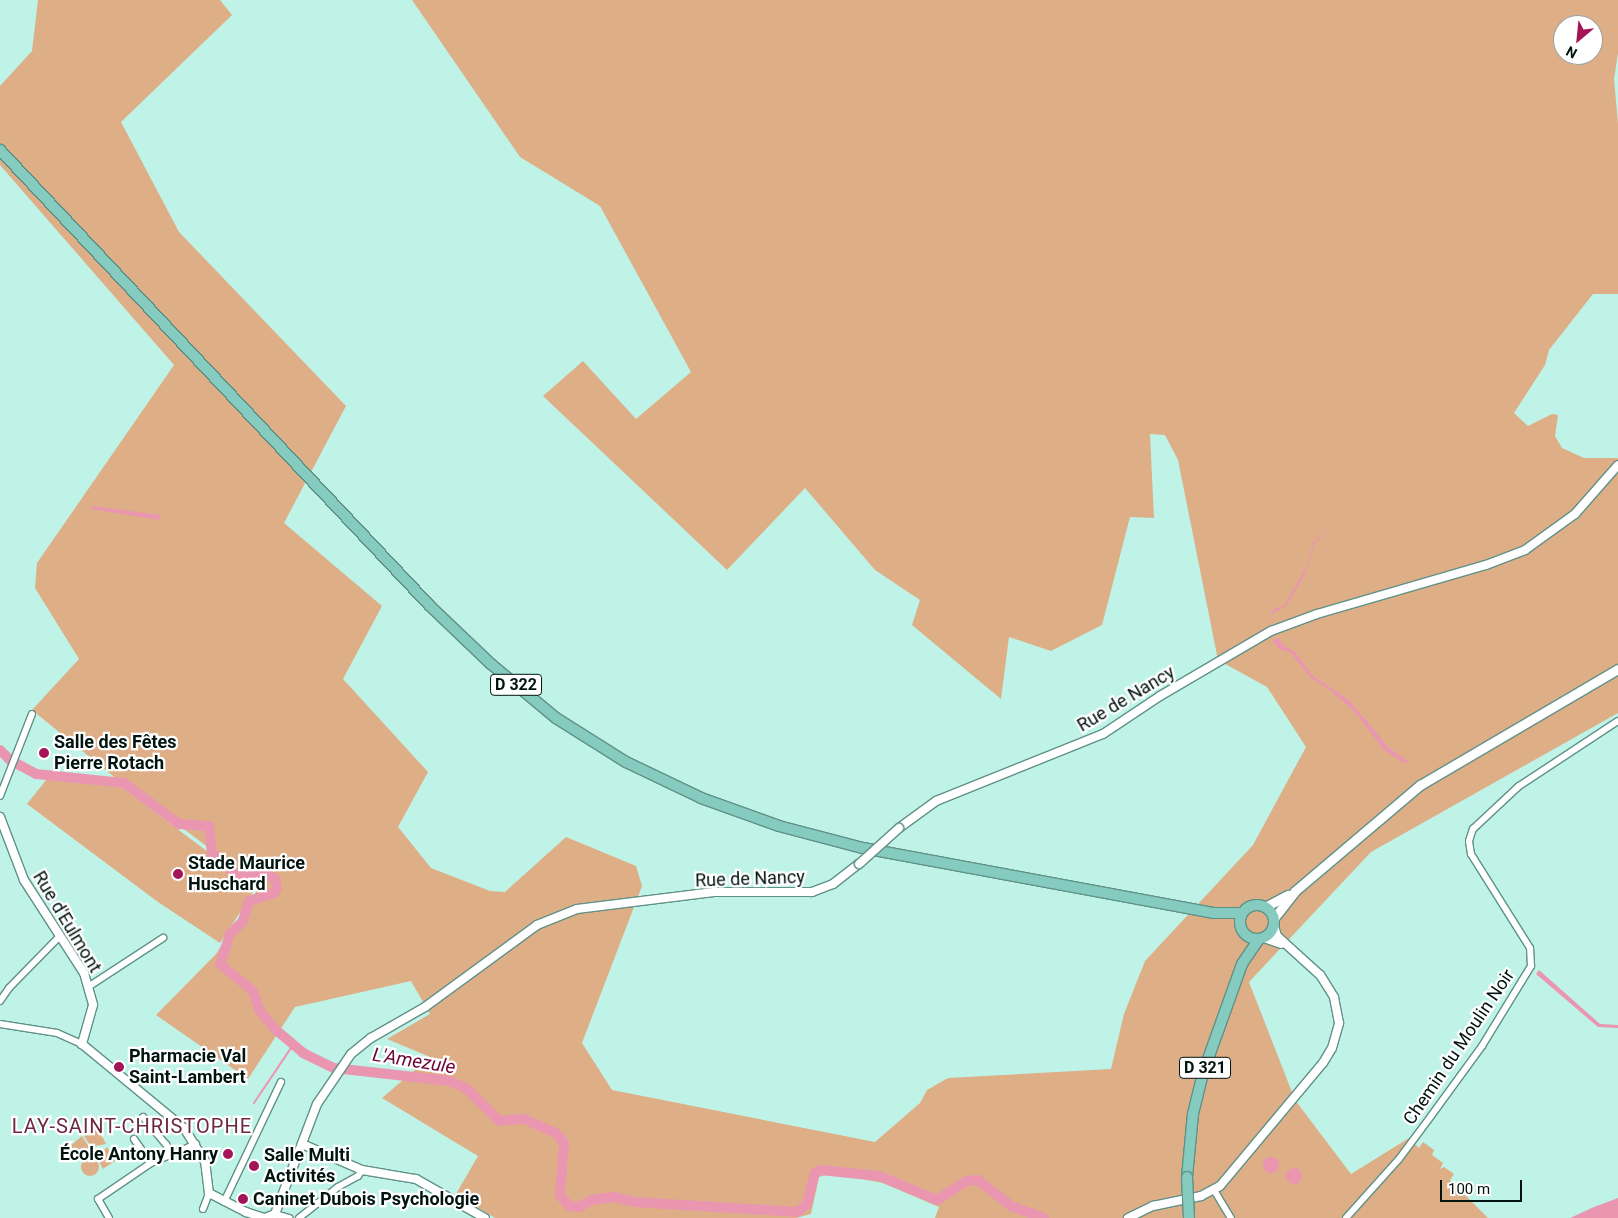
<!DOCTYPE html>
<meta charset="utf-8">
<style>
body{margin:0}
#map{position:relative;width:1618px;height:1218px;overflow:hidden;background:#bff3e7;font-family:Roboto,sans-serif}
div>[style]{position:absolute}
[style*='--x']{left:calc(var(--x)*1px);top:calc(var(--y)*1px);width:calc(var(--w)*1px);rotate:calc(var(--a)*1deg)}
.green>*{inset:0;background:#deae87}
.round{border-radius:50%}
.water>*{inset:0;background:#ea96b0}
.stream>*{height:2px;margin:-1px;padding:0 1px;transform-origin:1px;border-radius:1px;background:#ea96b0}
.river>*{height:10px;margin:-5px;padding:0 5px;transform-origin:5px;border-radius:5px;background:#ea96b0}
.roads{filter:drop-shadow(1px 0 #609187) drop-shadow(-1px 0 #609187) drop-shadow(0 1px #609187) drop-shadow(0 -1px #609187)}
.minor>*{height:6px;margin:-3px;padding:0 3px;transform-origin:3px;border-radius:3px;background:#fff}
.tertiary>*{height:8px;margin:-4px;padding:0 4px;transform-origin:4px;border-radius:4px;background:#fff}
.secondary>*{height:9px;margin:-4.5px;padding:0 4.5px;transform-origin:4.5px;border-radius:4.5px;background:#fff}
.primary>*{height:10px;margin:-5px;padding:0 5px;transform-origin:5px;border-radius:5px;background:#85cbbf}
.primary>.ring{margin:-5px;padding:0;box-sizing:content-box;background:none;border:10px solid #85cbbf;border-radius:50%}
.bridges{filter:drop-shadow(1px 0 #609187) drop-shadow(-1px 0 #609187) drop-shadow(0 1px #609187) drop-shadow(0 -1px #609187)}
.tertiary-bridge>*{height:8px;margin:-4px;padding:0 4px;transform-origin:4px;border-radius:4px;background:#fff}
.primary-bridge>*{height:10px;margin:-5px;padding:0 5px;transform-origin:5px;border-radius:5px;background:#85cbbf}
.dots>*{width:14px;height:14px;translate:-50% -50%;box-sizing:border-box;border:2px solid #fff;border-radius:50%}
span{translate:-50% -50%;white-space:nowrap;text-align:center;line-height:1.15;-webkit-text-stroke:4.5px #fff;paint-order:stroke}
.shield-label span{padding:1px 4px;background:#fff;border:1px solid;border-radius:4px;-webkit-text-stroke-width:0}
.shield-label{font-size:16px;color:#021410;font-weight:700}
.street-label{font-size:18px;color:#021410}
.poi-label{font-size:18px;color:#021410;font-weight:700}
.left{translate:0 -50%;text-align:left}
.right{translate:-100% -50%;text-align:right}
.water-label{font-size:19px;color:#6c0637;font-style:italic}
.quarter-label{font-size:20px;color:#6d2942;letter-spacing:1px}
.north{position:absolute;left:1553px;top:15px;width:50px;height:50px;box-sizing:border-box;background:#fff;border:1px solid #9aa19f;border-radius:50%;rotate:208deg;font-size:14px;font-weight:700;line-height:20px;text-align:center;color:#021410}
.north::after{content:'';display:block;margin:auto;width:18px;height:22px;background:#a41458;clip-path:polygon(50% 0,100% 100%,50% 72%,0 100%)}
.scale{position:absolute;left:1440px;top:1180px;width:82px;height:22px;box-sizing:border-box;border:2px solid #021410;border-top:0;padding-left:6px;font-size:15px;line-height:18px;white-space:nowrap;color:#021410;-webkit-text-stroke:4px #fff;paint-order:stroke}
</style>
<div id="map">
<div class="green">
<i style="clip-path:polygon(evenodd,38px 0,220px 0,232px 15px,121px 122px,179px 232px,346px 406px,284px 523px,382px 606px,343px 679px,428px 772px,398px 827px,431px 868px,490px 891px,505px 892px,566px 837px,636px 866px,642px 886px,582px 1043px,612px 1090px,875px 1142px,920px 1103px,927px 1090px,948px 1078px,1111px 1069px,1124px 1014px,1145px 961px,1253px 845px,1306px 747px,1267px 687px,1218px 660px,1178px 460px,1165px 435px,1150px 434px,1154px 518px,1130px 517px,1102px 625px,1051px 651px,1009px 637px,1001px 699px,912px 625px,920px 600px,875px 570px,805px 488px,727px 570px,543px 396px,583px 361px,636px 419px,691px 372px,600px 206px,520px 157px,412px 0,1618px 0,1618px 53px,1614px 79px,1618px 123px,1618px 294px,1593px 294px,1549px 350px,1545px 365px,1514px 413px,1528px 426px,1552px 414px,1558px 415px,1555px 436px,1562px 448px,1584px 458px,1618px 458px,1618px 713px,1371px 852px,1249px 982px,1295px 1100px,1351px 1174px,1409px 1138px,1419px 1148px,1423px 1142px,1434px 1150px,1432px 1155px,1443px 1163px,1440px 1169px,1444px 1167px,1454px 1174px,1450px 1180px,1488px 1218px,935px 1218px,939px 1207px,883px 1183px,831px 1173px,819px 1177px,811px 1214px,796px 1218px,495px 1218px,456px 1194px,478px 1156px,382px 1098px,430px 1057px,387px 1039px,430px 1014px,411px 981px,295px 1007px,248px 1079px,156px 1015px,216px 954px,260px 886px,118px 780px,32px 710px,79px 659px,35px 588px,37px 563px,174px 365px,0 165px,0 86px,32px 51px,38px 0,1563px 25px,1593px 25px,1593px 55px,1563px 55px,1563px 25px)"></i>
<i style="clip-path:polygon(47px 779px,120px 786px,256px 888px,220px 943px,158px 902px,27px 804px)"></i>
<i style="clip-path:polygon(97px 1126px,106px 1144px,91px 1147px,84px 1136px)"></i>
<i style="clip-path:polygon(82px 1136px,89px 1147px,79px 1160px,70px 1146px)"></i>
<i style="clip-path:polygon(107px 1147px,115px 1161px,103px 1169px,97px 1158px)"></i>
<i class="round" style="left:81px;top:1158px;width:18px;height:18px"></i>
</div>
<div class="water">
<i style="clip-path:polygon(93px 506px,160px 515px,159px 520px,91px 509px)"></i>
<i style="clip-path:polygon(1340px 519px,1314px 544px,1305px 574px,1286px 606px,1272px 614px,1269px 626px,1271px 613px,1275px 608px,1284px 606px,1306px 567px,1313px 543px)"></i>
<i style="clip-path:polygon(1279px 638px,1283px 645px,1296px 653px,1312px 675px,1350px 701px,1388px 747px,1409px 762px,1404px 763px,1384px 750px,1354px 711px,1330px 690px,1310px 677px,1291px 653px,1279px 649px,1272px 640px)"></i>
<i style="clip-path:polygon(1539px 970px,1600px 1024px,1618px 1025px,1618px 1028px,1598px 1027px,1536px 974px)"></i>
<i class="round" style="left:1263px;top:1157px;width:16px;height:16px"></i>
<i class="round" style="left:1286px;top:1168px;width:16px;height:16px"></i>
<i style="clip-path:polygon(1618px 1198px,1618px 1218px,1570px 1218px,1594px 1207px)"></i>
</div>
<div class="stream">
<i style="--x:254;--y:1103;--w:70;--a:-56.1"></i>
</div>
<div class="river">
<i style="--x:0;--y:750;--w:14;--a:45"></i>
<i style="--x:10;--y:760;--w:30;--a:28"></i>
<i style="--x:36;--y:774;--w:88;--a:5.8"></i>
<i style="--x:124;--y:783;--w:69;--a:36.7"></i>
<i style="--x:179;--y:824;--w:30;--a:4"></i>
<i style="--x:209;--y:826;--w:27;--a:84"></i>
<i style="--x:212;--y:853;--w:31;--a:42"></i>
<i style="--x:235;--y:874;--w:32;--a:0"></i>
<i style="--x:267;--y:874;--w:9;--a:32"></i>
<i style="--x:275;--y:879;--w:9;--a:77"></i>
<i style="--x:277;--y:888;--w:6;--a:121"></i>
<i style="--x:274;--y:893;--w:26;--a:162"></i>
<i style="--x:249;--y:901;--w:21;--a:107"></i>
<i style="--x:243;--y:921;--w:18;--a:135"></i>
<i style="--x:230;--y:934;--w:32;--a:108"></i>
<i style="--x:220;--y:964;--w:43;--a:39.3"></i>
<i style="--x:253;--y:991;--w:20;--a:72"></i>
<i style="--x:259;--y:1010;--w:26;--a:50"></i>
<i style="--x:276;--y:1030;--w:35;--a:40"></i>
<i style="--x:303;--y:1053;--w:34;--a:26"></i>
<i style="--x:334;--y:1068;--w:117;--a:6.4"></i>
<i style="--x:450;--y:1081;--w:19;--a:25"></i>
<i style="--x:467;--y:1089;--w:45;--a:45"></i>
<i style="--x:499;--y:1121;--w:25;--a:-5"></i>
<i style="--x:524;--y:1119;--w:35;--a:24"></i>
<i style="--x:556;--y:1133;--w:13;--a:51"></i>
<i style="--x:564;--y:1143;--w:52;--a:94.4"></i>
<i style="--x:560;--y:1195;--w:14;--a:51"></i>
<i style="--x:569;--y:1206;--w:10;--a:6"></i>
<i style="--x:579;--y:1207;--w:15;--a:-28"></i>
<i style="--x:592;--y:1200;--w:22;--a:-8"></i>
<i style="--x:614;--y:1197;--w:21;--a:14"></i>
<i style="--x:634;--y:1202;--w:163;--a:3.5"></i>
<i style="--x:797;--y:1212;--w:13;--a:-39"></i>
<i style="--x:807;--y:1204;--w:32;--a:-76"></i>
<i style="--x:815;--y:1173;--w:6;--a:-31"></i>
<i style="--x:820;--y:1170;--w:59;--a:5.8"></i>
<i style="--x:879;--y:1176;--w:63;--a:22.5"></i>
<i style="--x:937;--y:1200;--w:35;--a:-33"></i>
<i style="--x:966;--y:1181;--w:12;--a:-5"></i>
<i style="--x:978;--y:1180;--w:42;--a:38.2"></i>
<i style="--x:1011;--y:1206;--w:35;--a:20"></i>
</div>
<div class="roads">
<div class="minor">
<i style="--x:0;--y:796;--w:88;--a:-68.7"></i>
<i style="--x:88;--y:987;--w:90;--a:-33.2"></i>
<i style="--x:0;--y:1001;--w:16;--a:-55"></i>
<i style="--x:9;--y:988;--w:73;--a:-45.6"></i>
<i style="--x:0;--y:1024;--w:58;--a:9"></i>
<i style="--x:57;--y:1033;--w:27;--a:24"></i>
<i style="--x:143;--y:1117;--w:35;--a:50"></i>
<i style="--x:166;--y:1144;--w:13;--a:67"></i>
<i style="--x:134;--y:1139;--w:29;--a:55"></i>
<i style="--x:151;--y:1163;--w:49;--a:-22.9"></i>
<i style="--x:1214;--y:1190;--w:33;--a:59"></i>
<i style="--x:224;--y:1202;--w:133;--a:-64.6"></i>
<i style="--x:203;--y:1209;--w:17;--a:-69"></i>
<i style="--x:275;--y:1214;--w:15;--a:16"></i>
<i style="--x:109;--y:1218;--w:22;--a:-120"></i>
<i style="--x:98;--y:1199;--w:64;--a:-34.2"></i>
<i style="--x:299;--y:1218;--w:50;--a:-38.5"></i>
<i style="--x:338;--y:1187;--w:23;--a:-29"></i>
<i style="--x:358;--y:1176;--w:7;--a:-56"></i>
<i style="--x:1346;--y:1218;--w:79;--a:-48.1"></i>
<i style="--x:1399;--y:1159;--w:54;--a:-53.3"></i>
<i style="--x:1431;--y:1116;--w:87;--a:-53.9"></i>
<i style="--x:1482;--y:1046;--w:94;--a:-58.5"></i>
<i style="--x:1531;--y:966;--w:18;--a:-93"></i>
<i style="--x:1530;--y:948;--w:111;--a:-122.1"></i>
<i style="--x:1471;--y:854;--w:13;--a:-99"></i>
<i style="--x:1469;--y:841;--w:13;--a:-72"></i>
<i style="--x:1473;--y:829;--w:63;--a:-43.1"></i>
<i style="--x:1519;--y:786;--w:118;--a:-33.3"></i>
</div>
<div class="tertiary">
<i style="--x:0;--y:817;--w:67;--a:69.1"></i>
<i style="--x:24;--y:880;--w:111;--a:57.2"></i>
<i style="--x:84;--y:973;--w:33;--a:74"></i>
<i style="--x:93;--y:1005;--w:41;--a:105.8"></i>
<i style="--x:82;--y:1044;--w:132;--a:39.5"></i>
<i style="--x:184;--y:1128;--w:39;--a:58"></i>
<i style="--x:205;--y:1161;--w:32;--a:83"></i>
<i style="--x:209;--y:1193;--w:42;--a:27.2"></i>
<i style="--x:246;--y:1212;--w:20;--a:18"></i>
<i style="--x:265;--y:1218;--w:11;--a:-22"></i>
<i style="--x:275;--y:1214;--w:118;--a:-69.1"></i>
<i style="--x:317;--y:1104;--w:60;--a:-55.8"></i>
<i style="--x:351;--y:1054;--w:26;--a:-39"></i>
<i style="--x:371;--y:1038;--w:62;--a:-29.9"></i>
<i style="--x:425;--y:1007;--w:139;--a:-36.2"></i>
<i style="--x:537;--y:925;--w:43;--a:-21.8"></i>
<i style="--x:577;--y:909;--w:138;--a:-7.1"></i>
<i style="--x:714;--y:892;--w:98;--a:0"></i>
<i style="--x:812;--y:892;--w:22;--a:-21"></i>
<i style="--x:833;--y:884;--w:33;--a:-38"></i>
<i style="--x:899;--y:828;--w:46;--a:-36.1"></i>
<i style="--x:936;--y:801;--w:180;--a:-21.9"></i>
<i style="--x:1103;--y:734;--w:69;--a:-33.7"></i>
<i style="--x:1160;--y:696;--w:129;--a:-30.4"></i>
<i style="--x:1271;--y:631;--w:49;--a:-20.3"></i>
<i style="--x:1317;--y:614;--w:176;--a:-16.2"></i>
<i style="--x:1486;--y:565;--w:42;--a:-21"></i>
<i style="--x:1525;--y:550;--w:62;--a:-35.8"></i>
<i style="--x:1575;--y:514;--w:65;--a:-48.7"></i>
<i style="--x:1264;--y:938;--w:18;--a:19"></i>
<i style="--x:302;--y:1144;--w:65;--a:23.4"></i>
<i style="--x:362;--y:1170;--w:55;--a:9.5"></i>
<i style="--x:416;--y:1179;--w:79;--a:29.5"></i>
<i style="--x:1128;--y:1218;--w:28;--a:-26"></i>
<i style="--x:1153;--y:1206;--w:49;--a:-11.8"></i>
<i style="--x:1201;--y:1196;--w:21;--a:-28"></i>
<i style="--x:1220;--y:1186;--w:160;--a:-50.1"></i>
<i style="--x:1323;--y:1063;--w:17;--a:-59"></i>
<i style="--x:1332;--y:1048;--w:26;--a:-74"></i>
<i style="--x:1339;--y:1023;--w:26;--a:-101"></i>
<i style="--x:1334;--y:997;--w:26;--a:-122"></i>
<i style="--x:1320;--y:975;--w:58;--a:-137.8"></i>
<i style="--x:1277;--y:936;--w:10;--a:-107"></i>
</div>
<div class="secondary">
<i style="--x:1265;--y:907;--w:26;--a:-28"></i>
<i style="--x:1274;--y:918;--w:34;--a:-52"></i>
<i style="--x:1295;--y:891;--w:164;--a:-40.3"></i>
<i style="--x:1420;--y:785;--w:229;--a:-30.4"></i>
</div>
<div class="primary">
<i style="--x:0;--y:150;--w:625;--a:46.68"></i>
<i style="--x:429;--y:605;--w:86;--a:43.6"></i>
<i style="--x:491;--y:664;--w:85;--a:39.7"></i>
<i style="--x:556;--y:718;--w:83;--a:32.2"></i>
<i style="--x:626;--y:762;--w:83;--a:25.6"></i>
<i style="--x:701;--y:798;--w:83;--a:19.7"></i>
<i style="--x:779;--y:826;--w:87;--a:14.7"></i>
<i style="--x:863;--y:848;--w:356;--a:10.5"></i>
<i style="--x:1213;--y:913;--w:29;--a:0"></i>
<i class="ring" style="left:1240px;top:905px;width:24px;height:24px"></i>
<i style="--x:1187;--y:1177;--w:63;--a:-84.6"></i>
<i style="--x:1193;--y:1114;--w:42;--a:-76.3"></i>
<i style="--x:1203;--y:1073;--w:116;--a:-70.3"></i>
<i style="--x:1242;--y:964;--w:30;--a:-56"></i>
</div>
</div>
<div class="bridges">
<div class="tertiary-bridge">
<i style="--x:859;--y:864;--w:54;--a:-42"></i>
</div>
<div class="primary-bridge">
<i style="--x:1187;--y:1177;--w:41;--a:87.2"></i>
</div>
</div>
<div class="dots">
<i style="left:44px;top:753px;background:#a41458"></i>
<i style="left:178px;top:874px;background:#a41458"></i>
<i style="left:119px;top:1067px;background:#a41458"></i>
<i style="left:228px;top:1154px;background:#a41458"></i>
<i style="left:254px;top:1166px;background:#a41458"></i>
<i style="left:243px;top:1199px;background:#a41458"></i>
</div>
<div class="shield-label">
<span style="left:516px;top:685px">D 322</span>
<span style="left:1205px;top:1068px">D 321</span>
</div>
<div class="street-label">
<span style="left:1126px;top:699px;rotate:-31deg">Rue de Nancy</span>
<span style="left:750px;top:879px;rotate:-2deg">Rue de Nancy</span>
<span style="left:67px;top:922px;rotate:59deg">Rue d'Eulmont</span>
<span style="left:1459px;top:1047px;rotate:-56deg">Chemin du Moulin Noir</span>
</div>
<div class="poi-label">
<span class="left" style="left:54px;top:753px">Salle des Fêtes<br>Pierre Rotach</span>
<span class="left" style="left:188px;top:874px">Stade Maurice<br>Huschard</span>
<span class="left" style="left:129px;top:1067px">Pharmacie Val<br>Saint-Lambert</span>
<span class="right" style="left:218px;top:1154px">École Antony Hanry</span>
<span class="left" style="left:264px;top:1166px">Salle Multi<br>Activités</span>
<span class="left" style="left:253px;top:1199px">Caninet Dubois Psychologie</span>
</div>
<div class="water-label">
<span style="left:414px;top:1061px;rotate:9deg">L'Amezule</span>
</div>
<div class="quarter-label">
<span style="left:132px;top:1126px">LAY-SAINT-CHRISTOPHE</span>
</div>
<div class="north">N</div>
<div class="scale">100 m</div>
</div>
